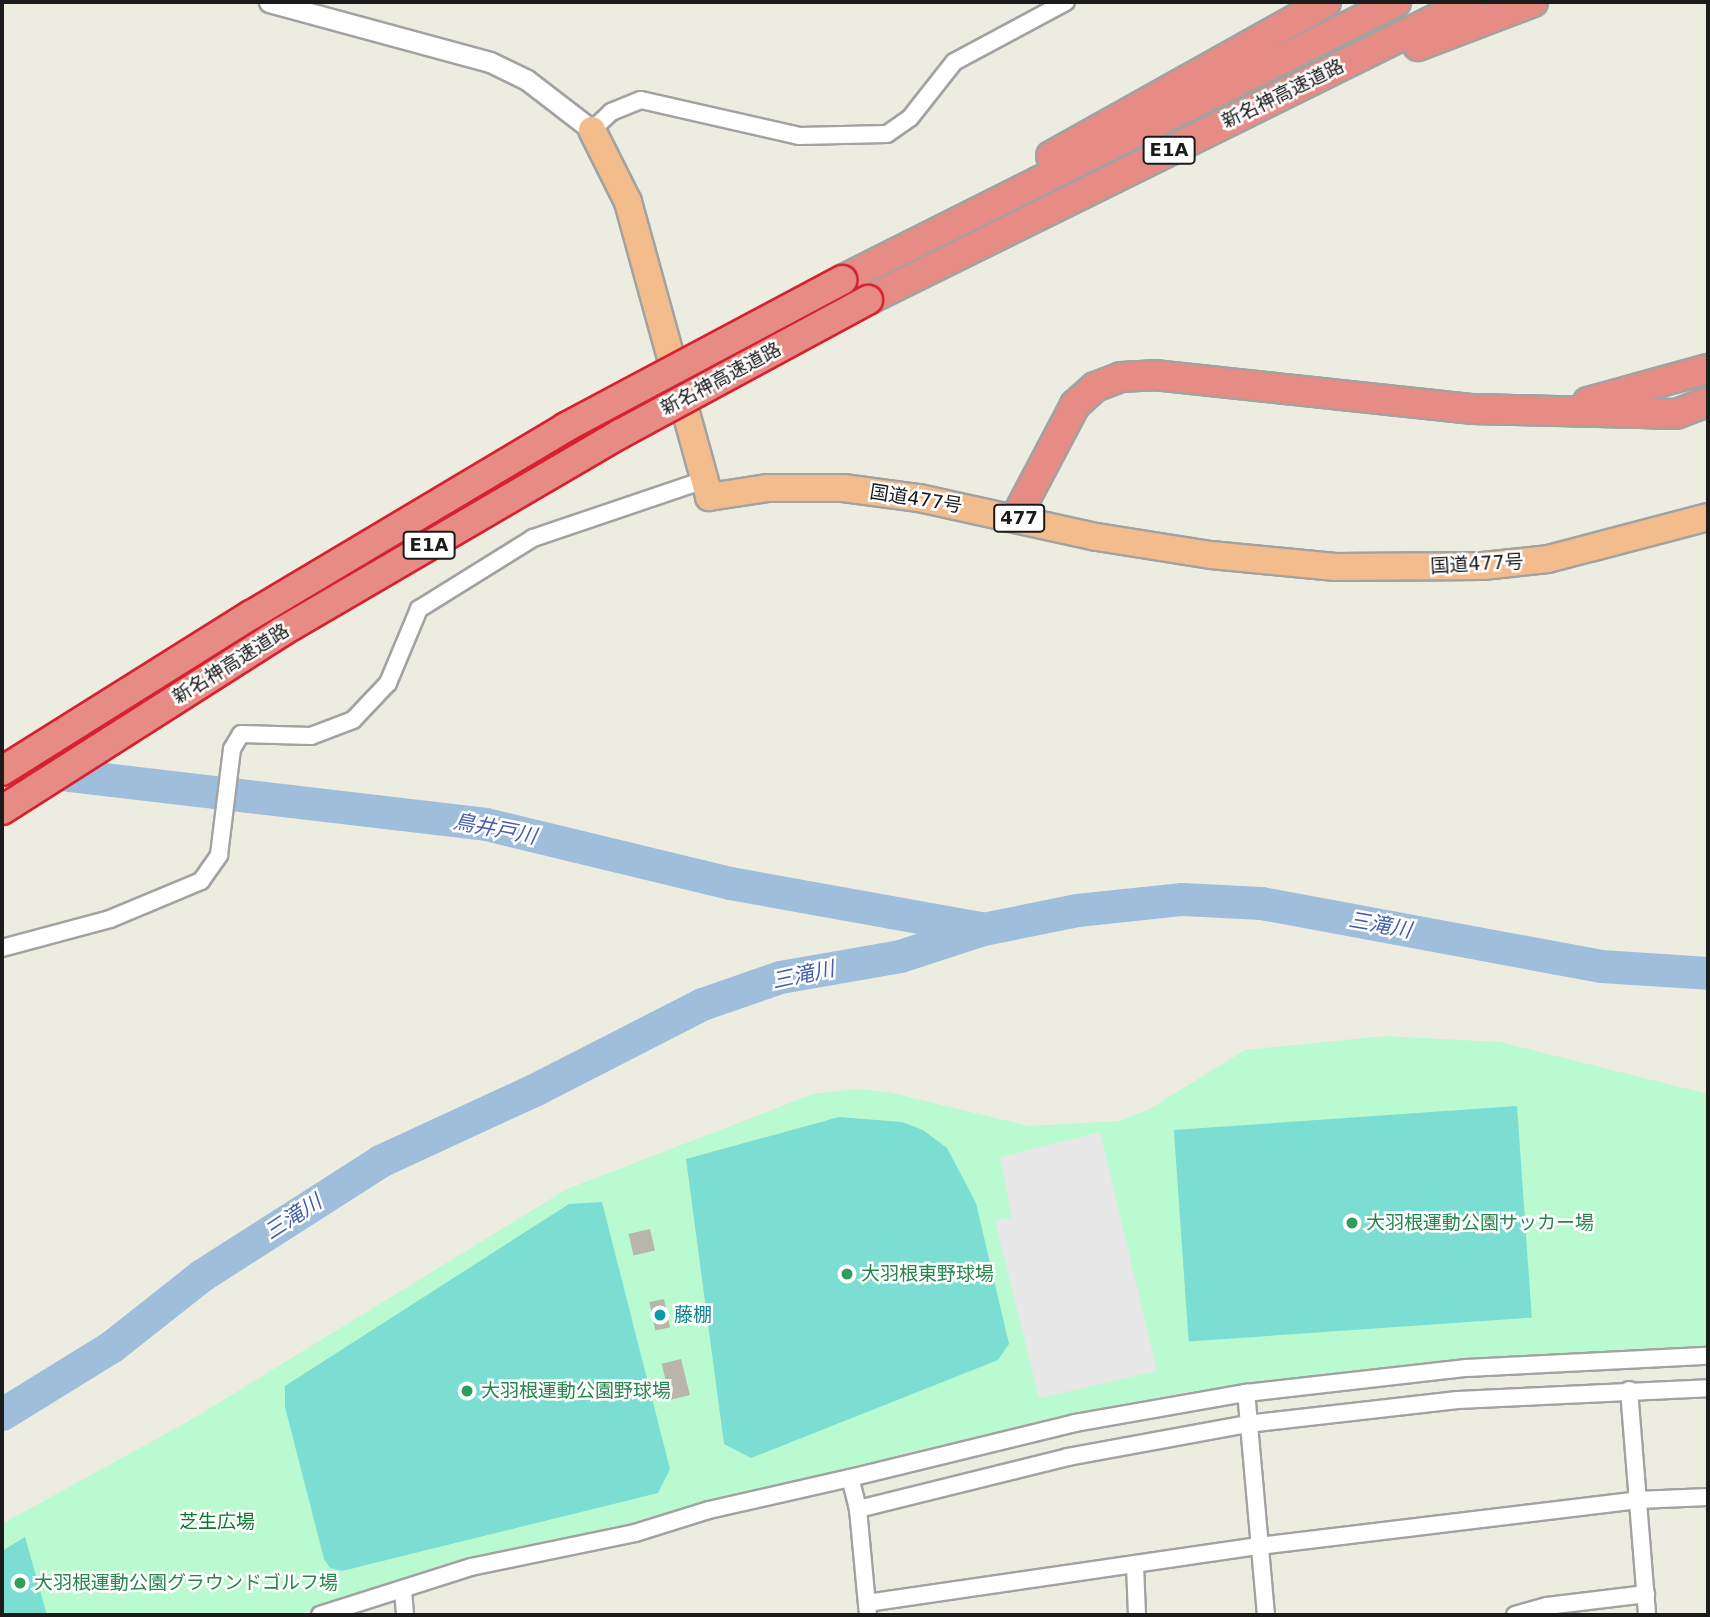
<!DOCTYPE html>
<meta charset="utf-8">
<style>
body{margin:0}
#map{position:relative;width:1710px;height:1617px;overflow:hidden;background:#edece0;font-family:"DejaVu Sans","Noto Sans JP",sans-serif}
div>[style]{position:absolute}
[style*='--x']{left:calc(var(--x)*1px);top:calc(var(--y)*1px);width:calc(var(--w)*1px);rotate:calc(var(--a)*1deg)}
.park>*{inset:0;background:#bafad0}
.pitch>*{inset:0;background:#7cded2;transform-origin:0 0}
.parking>*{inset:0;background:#e7e7e7}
.river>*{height:33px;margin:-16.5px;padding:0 16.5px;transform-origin:16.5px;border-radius:16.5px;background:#9fbedc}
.building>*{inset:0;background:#b9b5aa;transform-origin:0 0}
.roads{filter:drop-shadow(2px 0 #a2a2a2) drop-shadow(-2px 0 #a2a2a2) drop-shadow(0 2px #a2a2a2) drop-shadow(0 -2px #a2a2a2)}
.minor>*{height:16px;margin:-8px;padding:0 8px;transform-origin:8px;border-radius:8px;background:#fff}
.tertiary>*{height:19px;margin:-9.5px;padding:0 9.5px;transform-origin:9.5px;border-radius:9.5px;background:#fff}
.trunk>*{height:26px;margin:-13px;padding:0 13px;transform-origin:13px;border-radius:13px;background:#f2bc8d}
.motorway>*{height:28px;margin:-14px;padding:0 14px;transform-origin:14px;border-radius:14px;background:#e78c85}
.bridges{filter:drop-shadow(2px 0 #d72130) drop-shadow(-2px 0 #d72130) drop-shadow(0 2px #d72130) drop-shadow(0 -2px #d72130)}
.motorway-bridge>*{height:28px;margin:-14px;padding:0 14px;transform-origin:14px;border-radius:14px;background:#e78c85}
.dots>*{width:19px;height:19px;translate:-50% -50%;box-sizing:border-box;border:4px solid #fff;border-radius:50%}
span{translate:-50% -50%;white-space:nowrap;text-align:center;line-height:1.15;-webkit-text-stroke:5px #fff;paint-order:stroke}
.shield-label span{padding:2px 5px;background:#fff;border:2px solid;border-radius:5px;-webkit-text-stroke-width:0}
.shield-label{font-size:18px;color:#1b1b1b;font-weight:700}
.street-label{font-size:19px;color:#1b1b1b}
.leisure-label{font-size:19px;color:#27864d}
.left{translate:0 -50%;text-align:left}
.culture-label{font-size:19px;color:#0d838f}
.park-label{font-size:19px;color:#097930}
.water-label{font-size:21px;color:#475fab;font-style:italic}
.frame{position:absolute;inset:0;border:4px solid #1b1b1b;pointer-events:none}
</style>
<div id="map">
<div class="park">
<i style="clip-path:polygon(1385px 1036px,1500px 1042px,1708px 1094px,1708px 1350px,1471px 1358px,1186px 1392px,935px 1446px,525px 1550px,296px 1615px,2px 1615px,2px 1524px,189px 1421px,567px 1189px,813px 1094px,856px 1089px,888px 1092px,1028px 1126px,1120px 1121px,1151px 1108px,1245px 1050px)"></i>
</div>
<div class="pitch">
<i style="left:1517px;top:1106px;width:212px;height:344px;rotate:86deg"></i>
<i style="clip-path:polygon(839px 1117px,902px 1122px,923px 1130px,947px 1148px,976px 1203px,1009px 1344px,998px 1360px,751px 1458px,724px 1444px,686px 1159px)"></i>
<i style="clip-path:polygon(602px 1202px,670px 1469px,658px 1493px,342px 1571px,330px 1568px,324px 1559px,285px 1407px,285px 1386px,569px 1204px)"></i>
<i style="clip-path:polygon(25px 1537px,47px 1615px,2px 1615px,2px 1551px)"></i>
</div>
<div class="parking">
<i style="clip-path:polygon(1100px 1132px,1157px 1371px,1039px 1398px,995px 1221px,1012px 1217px,1000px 1157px)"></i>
</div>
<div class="river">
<i style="--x:2;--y:767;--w:487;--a:6.7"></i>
<i style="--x:486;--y:824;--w:251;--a:13.6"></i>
<i style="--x:730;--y:883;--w:254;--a:10.2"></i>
<i style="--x:2;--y:1414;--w:129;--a:-31.7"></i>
<i style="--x:112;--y:1346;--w:115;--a:-38.3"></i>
<i style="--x:202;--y:1275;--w:211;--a:-32.6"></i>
<i style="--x:380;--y:1161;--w:170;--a:-24.8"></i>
<i style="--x:534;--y:1090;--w:189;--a:-27.1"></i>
<i style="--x:702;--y:1004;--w:83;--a:-19.1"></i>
<i style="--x:780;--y:977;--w:122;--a:-9.9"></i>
<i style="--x:900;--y:956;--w:87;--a:-18"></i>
<i style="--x:983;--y:929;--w:96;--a:-11.4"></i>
<i style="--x:1077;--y:910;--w:106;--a:-6"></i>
<i style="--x:1182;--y:899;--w:79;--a:2.9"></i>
<i style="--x:1261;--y:903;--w:346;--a:10.5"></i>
<i style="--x:1601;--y:966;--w:107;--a:3.7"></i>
</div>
<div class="building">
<i style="left:650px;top:1229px;width:22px;height:22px;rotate:77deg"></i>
<i style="left:664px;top:1299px;width:29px;height:15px;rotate:78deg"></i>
<i style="left:681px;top:1359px;width:37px;height:20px;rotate:76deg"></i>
</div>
<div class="roads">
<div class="minor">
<i style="--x:592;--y:130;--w:26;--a:-43"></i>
<i style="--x:611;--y:112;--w:32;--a:-22"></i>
<i style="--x:641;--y:100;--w:162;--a:12.8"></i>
<i style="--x:799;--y:136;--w:88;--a:-1.3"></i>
<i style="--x:887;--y:134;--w:28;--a:-35"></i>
<i style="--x:910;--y:118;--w:71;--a:-51.8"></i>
<i style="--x:954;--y:62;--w:127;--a:-28.2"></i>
<i style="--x:2;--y:948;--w:112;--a:-15"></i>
<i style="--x:110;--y:919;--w:99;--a:-22.7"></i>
<i style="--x:201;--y:881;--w:32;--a:-55"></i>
<i style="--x:219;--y:855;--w:107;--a:-83"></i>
<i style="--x:232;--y:749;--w:17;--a:-59"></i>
<i style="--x:241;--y:734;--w:70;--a:1.6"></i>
<i style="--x:311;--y:736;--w:45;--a:-20.9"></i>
<i style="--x:353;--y:720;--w:51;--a:-46.6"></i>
<i style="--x:388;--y:683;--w:80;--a:-67.3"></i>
<i style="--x:419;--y:609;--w:134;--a:-31.9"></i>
<i style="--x:533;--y:538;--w:181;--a:-18.7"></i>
<i style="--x:1629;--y:1390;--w:226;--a:85.4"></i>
<i style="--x:858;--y:1509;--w:32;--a:-104"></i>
<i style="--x:850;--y:1478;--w:232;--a:-13.7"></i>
<i style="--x:1075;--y:1423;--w:174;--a:-10"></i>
<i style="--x:1135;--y:1565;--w:50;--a:87.7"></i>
<i style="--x:403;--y:1591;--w:24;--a:85"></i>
<i style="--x:867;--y:1603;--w:396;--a:-8.3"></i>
<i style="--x:1259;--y:1546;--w:382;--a:-6.9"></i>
<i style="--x:1638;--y:1500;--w:70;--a:-2.5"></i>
<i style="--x:320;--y:1615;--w:158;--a:-17.6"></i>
<i style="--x:471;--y:1567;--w:167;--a:-11.7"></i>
<i style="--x:635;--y:1533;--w:77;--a:-17.3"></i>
<i style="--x:709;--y:1510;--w:145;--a:-12.8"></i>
<i style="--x:868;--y:1615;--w:106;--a:-95.4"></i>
<i style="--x:858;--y:1509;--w:216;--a:-13.9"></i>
<i style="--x:1068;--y:1457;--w:182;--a:-10.4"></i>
<i style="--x:1247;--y:1424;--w:212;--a:-6.5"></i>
<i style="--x:1458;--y:1400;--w:250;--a:-2.7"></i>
<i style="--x:1266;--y:1615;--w:223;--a:-95.1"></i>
<i style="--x:1246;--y:1393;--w:222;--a:-6.5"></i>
<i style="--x:1467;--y:1368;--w:241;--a:-2.9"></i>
<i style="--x:1515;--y:1615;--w:33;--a:-16"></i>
<i style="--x:1547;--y:1606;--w:100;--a:-6.9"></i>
</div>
<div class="tertiary">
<i style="--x:269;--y:2;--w:229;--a:15.2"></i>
<i style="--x:490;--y:62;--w:41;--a:25.9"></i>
<i style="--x:527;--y:80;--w:82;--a:37.6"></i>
</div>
<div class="trunk">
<i style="--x:592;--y:130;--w:80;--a:63.4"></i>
<i style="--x:628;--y:202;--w:306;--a:74.6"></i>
<i style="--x:709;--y:497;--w:60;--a:-8.7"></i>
<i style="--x:768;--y:488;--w:75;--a:0"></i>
<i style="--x:843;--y:488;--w:77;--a:7.5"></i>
<i style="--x:919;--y:498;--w:182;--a:12.4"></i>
<i style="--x:1097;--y:537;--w:115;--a:9"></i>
<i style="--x:1211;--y:555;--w:125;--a:5.5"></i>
<i style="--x:1335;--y:567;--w:148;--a:-0.4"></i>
<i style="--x:1483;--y:566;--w:65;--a:-6.1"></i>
<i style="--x:1548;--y:559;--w:165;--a:-14.7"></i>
</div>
<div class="motorway">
<i style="--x:1418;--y:46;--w:123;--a:-20.9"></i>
<i style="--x:1051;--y:156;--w:315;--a:-29.2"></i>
<i style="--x:842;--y:280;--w:620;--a:-26.65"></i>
<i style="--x:868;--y:300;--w:672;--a:-26.34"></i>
<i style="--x:1588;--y:402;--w:124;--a:-15.4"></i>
<i style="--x:1016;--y:517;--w:127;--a:-62.2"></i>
<i style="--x:1075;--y:405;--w:27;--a:-42"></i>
<i style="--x:1095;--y:387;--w:28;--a:-21"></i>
<i style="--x:1121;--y:377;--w:33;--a:-3"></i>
<i style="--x:1154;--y:375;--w:321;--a:6.1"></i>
<i style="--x:1473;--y:409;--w:203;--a:1.4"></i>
<i style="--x:1676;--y:414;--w:34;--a:-21"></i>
</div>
</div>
<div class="bridges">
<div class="motorway-bridge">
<i style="--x:2;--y:771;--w:294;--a:-32.1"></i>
<i style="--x:251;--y:615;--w:367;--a:-30.8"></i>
<i style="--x:566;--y:427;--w:313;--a:-28"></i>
<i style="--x:2;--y:810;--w:331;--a:-32.5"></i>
<i style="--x:281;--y:632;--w:393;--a:-30.3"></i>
<i style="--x:620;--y:434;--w:282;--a:-28.4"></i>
</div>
</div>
<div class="dots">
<i style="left:1352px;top:1223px;background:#2e9e5b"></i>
<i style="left:847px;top:1274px;background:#2e9e5b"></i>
<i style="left:660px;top:1315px;background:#0f9aa8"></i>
<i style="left:467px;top:1391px;background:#2e9e5b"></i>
<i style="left:20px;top:1583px;background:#2e9e5b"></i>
</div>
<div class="shield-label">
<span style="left:1169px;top:150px">E1A</span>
<span style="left:1019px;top:518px">477</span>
<span style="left:429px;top:545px">E1A</span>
</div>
<div class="street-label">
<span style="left:1283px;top:94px;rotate:-26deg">新名神高速道路</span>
<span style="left:721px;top:379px;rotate:-28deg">新名神高速道路</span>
<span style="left:916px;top:499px;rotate:9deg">国道477号</span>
<span style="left:1477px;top:564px;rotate:-3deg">国道477号</span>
<span style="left:231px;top:664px;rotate:-32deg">新名神高速道路</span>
</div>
<div class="leisure-label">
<span class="left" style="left:1366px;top:1223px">大羽根運動公園サッカー場</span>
<span class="left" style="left:861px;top:1274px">大羽根東野球場</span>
<span class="left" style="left:481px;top:1391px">大羽根運動公園野球場</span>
<span class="left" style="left:34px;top:1583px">大羽根運動公園グラウンドゴルフ場</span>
</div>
<div class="culture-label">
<span class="left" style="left:674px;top:1315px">藤棚</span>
</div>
<div class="park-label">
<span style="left:217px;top:1522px">芝生広場</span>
</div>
<div class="water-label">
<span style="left:495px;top:829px;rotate:11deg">鳥井戸川</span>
<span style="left:1380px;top:925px;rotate:10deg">三滝川</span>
<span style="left:803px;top:975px;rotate:-12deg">三滝川</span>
<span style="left:293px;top:1217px;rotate:-33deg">三滝川</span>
</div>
<div class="frame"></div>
</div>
